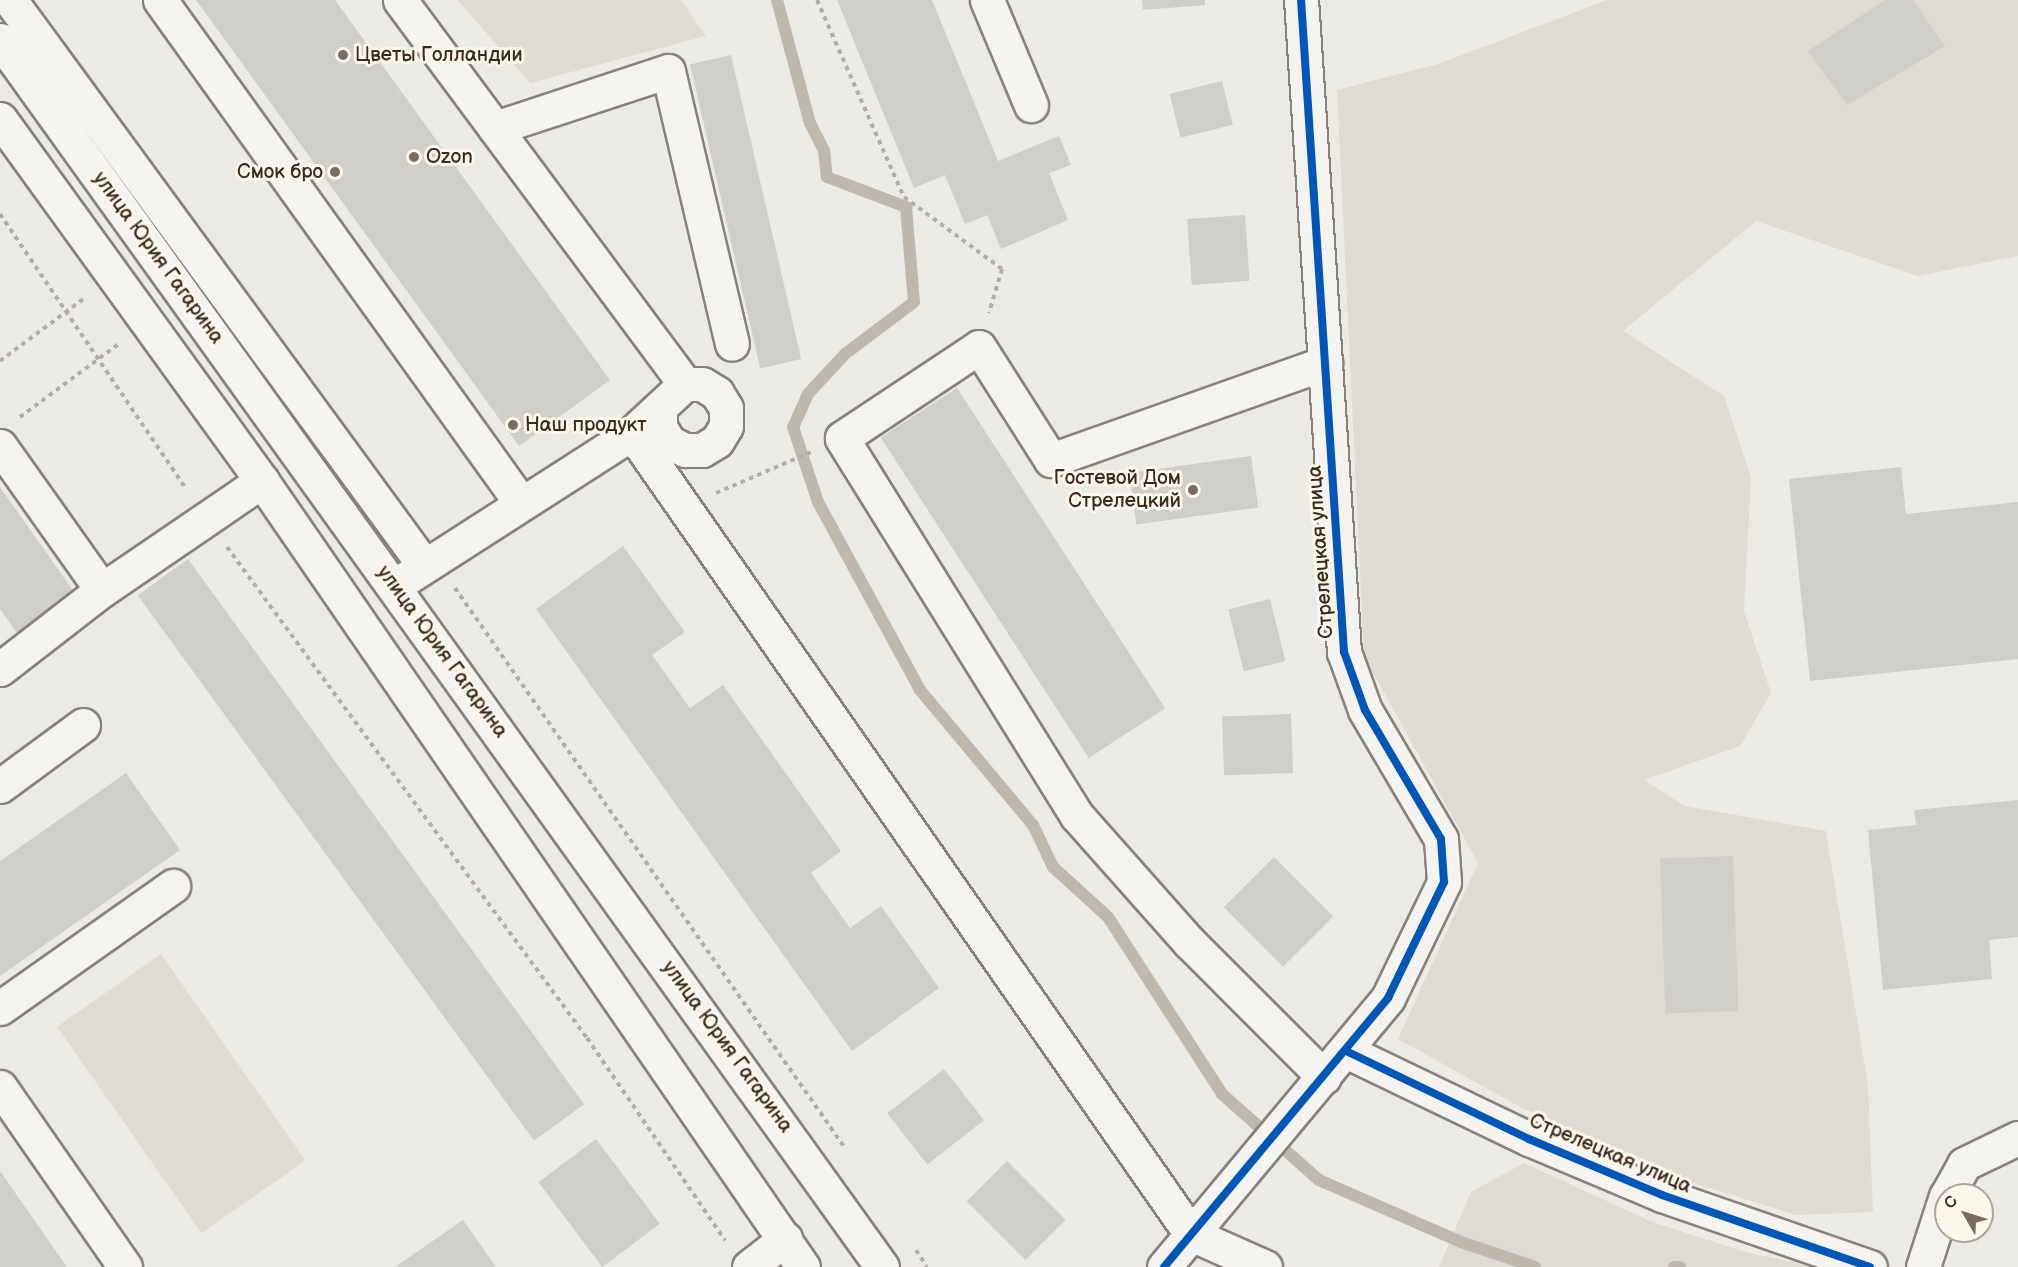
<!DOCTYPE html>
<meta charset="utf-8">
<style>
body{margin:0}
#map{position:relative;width:2018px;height:1267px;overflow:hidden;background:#eceae4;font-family:"Balsamiq Sans",sans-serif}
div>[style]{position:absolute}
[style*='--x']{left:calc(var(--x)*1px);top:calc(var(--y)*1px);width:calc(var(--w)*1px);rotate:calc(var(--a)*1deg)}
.green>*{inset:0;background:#dfdbd2;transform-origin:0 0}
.stream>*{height:12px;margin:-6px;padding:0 6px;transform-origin:6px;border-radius:6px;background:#bfb8ae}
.building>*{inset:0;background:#d0cec9;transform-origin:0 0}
.path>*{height:4px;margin-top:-2px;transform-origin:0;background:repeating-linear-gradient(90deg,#b1aeaa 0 4.5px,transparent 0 9px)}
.roads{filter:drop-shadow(2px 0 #86827c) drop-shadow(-2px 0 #86827c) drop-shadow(0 2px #86827c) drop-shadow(0 -2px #86827c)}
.minor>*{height:33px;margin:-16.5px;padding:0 16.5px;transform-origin:16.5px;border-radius:16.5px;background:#f4f3ef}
.major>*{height:33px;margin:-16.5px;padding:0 16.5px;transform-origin:16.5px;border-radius:16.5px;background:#f4f3ef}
.cycleway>*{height:8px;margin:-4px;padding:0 4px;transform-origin:4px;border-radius:4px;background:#0057b8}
.dots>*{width:16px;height:16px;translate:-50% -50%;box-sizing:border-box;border:3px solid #fbf7ec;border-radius:50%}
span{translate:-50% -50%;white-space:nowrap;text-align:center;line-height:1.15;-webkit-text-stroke:6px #fbf7ec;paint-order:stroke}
.poi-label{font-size:20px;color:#3b2a1e}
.left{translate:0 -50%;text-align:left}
.right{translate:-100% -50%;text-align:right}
.street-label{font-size:20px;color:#3b2a1e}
.north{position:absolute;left:1934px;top:1183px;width:60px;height:60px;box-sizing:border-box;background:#fbf7ec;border:2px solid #aea59a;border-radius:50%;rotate:309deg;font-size:16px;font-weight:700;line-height:24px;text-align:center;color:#3b2a1e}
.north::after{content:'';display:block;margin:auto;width:21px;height:27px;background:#796d63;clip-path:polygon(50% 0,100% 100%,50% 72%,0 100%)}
</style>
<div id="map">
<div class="green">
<i style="clip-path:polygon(458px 0,681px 0,706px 36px,530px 83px)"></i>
<i style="clip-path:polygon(1607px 0,2018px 0,2018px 256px,1918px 276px,1756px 221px,1623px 331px,1724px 396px,1751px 477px,1744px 611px,1771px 693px,1740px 746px,1644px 780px,1685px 806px,1826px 831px,1868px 1086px,1873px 1212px,1796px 1215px,1684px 1180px,1666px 1168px,1646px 1220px,1749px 1253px,1818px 1267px,1439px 1267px,1471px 1192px,1524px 1163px,1646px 1219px,1665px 1168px,1522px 1108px,1398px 1039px,1478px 863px,1364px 656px,1337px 90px,1438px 64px)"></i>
<i style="left:161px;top:954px;width:252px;height:127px;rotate:55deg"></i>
</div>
<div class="stream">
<i style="--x:777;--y:0;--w:127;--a:75"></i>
<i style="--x:810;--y:123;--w:30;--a:63"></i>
<i style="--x:824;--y:150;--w:27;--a:84"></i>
<i style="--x:827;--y:177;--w:85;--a:20.8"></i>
<i style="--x:906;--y:207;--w:95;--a:85.2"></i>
<i style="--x:914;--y:302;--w:86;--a:143"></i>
<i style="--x:845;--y:354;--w:54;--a:132.8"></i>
<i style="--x:808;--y:394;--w:36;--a:114"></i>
<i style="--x:793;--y:427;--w:79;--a:71.6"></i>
<i style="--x:818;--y:502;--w:214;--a:61.5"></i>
<i style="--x:920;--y:690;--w:176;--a:50.1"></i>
<i style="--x:1033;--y:825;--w:47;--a:64.5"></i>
<i style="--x:1053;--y:867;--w:74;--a:42.3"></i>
<i style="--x:1108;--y:917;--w:211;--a:57.2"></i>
<i style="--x:1222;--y:1094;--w:130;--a:41.6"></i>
<i style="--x:1319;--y:1180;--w:155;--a:23.6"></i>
<i style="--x:1461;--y:1242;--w:78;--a:18.7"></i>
<i style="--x:1674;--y:1267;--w:6;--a:0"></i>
</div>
<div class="building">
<i style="clip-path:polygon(196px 0,335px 0,610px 380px,519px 446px)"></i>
<i style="clip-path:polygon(837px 0,932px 0,998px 161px,1059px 136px,1071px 165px,1049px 173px,1068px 220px,1001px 249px,987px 215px,965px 224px,945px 175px,914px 188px)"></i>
<i style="clip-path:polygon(1142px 0,1205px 0,1205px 5px,1143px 10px)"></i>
<i style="clip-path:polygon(1885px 0,1913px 0,1945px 46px,1847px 105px,1808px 51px)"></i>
<i style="left:731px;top:55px;width:312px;height:42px;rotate:77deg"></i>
<i style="left:1222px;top:81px;width:45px;height:54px;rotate:76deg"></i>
<i style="left:1245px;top:215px;width:66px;height:58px;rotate:86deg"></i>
<i style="left:957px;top:388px;width:382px;height:91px;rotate:57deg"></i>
<i style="left:1251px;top:456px;width:52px;height:123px;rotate:82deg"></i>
<i style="clip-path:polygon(1901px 467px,1906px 514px,2018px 502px,2018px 659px,1810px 681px,1789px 479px)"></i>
<i style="clip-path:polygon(0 487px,74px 592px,17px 633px,0 609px)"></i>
<i style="clip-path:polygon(623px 546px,685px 632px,652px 655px,690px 708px,723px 685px,841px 851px,811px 873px,850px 928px,881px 906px,939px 988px,852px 1051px,536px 609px)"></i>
<i style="left:188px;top:559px;width:674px;height:62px;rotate:54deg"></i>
<i style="left:1270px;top:599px;width:64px;height:43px;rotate:76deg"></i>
<i style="left:1291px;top:714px;width:59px;height:69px;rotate:88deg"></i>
<i style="clip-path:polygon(126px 773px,180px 850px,0 976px,0 861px)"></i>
<i style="clip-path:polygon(2018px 800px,2018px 937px,1989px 940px,1992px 979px,1883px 990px,1868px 830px,1916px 825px,1914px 810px)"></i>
<i style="left:1733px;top:856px;width:155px;height:73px;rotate:88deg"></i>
<i style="left:1274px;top:857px;width:84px;height:71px;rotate:45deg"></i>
<i style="left:944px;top:1069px;width:65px;height:72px;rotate:52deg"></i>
<i style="left:596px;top:1139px;width:106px;height:72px;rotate:53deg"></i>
<i style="left:1007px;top:1161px;width:83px;height:57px;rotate:45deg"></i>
<i style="clip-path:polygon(0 1171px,67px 1267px,0 1267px)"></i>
<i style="clip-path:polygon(463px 1220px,496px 1267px,395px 1267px)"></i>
</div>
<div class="path">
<i style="--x:817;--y:0;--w:215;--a:66.2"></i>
<i style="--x:904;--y:197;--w:122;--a:36.3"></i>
<i style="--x:1002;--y:269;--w:46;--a:106.5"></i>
<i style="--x:0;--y:214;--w:332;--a:55.9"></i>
<i style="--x:0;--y:361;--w:107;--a:-36.7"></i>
<i style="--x:20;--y:417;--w:124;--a:-36.5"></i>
<i style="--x:716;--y:493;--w:103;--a:-23.3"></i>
<i style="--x:227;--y:547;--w:609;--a:53.75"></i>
<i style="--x:587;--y:1038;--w:245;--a:55.7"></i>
<i style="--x:455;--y:588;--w:682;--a:55.15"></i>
<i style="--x:916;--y:1250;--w:20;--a:57"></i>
</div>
<div class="roads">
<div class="minor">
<i style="--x:10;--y:0;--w:700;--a:53.77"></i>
<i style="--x:160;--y:0;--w:619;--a:54.33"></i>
<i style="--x:987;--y:0;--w:114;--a:67.3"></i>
<i style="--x:495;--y:128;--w:182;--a:-18.2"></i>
<i style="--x:668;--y:71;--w:280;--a:76.8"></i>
<i style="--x:660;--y:410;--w:17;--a:90"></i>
<i style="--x:660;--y:427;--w:17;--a:59"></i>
<i style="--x:669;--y:442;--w:18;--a:27"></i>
<i style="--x:685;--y:450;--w:17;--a:0"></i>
<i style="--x:702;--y:450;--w:17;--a:-31"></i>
<i style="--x:717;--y:441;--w:17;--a:-59"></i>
<i style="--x:726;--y:426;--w:18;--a:-90"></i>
<i style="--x:726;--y:408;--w:17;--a:-121"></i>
<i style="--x:717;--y:393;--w:17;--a:-149"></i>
<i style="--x:702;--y:384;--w:17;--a:180"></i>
<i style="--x:632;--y:433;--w:977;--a:55.09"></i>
<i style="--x:1191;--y:1234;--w:81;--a:24"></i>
<i style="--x:0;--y:446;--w:176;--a:54.7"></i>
<i style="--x:102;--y:590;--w:194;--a:-34.3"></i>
<i style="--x:394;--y:586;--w:283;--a:-32.7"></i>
<i style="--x:632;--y:433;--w:72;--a:-42.8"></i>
<i style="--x:685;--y:384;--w:478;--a:-126.6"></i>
<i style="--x:0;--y:669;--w:129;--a:-37.8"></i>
<i style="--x:0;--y:786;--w:103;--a:-36.3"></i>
<i style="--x:0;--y:1008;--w:212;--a:-35.2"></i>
<i style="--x:1346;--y:1051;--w:203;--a:25.7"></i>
<i style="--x:1529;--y:1139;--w:144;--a:22.8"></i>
<i style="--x:1662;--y:1195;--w:220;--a:19.1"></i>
<i style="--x:1324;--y:1077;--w:191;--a:-135"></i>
<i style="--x:1189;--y:942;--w:169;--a:-131.6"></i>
<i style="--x:1077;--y:816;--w:445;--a:-121.9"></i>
<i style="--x:842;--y:438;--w:164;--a:-33.6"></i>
<i style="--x:979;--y:347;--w:134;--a:57.5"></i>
<i style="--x:1051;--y:460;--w:291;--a:-19.5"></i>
<i style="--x:0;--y:1087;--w:219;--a:55.2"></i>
<i style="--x:1947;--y:1195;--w:35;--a:-61"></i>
<i style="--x:1964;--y:1164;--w:60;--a:-25.7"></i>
<i style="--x:749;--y:1267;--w:46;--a:-37.9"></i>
<i style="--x:1164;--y:1267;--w:350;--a:-50.2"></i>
<i style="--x:1388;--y:998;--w:129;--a:-64.2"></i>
<i style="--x:1444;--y:882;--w:43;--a:-94"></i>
<i style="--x:1441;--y:839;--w:150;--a:-120.5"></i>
<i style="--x:1365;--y:710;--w:62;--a:-109.9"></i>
<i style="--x:1344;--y:652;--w:653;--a:-93.77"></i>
<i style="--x:1923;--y:1267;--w:75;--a:-72.1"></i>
</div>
<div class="major">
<i style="--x:0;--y:40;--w:1511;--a:54.29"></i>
<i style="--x:0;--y:119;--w:447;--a:54.1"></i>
<i style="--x:262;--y:481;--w:954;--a:55.46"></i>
</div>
</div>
<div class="cycleway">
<i style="--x:1346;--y:1051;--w:203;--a:25.7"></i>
<i style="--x:1529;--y:1139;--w:144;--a:22.8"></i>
<i style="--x:1662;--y:1195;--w:220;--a:19.1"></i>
<i style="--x:1164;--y:1267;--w:350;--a:-50.2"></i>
<i style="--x:1388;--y:998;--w:129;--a:-64.2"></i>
<i style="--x:1444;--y:882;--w:43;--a:-94"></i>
<i style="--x:1441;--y:839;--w:150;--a:-120.5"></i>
<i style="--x:1365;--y:710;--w:62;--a:-109.9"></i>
<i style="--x:1344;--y:652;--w:653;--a:-93.77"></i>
</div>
<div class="dots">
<i style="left:343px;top:55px;background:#796d63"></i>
<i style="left:414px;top:157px;background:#796d63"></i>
<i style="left:335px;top:172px;background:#796d63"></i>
<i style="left:513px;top:425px;background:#796d63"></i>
<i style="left:1193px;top:490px;background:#796d63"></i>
</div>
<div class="poi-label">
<span class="left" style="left:355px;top:55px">Цветы Голландии</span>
<span class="left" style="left:426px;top:157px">Ozon</span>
<span class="right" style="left:323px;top:172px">Смок бро</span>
<span class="left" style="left:525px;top:425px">Наш продукт</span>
<span class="right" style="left:1181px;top:490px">Гостевой Дом<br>Стрелецкий</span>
</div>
<div class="street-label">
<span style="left:158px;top:258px;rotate:54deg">улица Юрия Гагарина</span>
<span style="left:1321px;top:552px;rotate:-94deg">Стрелецкая улица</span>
<span style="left:442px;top:652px;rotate:54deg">улица Юрия Гагарина</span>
<span style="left:727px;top:1047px;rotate:54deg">улица Юрия Гагарина</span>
<span style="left:1610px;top:1154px;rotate:23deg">Стрелецкая улица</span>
</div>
<div class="north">С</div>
</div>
